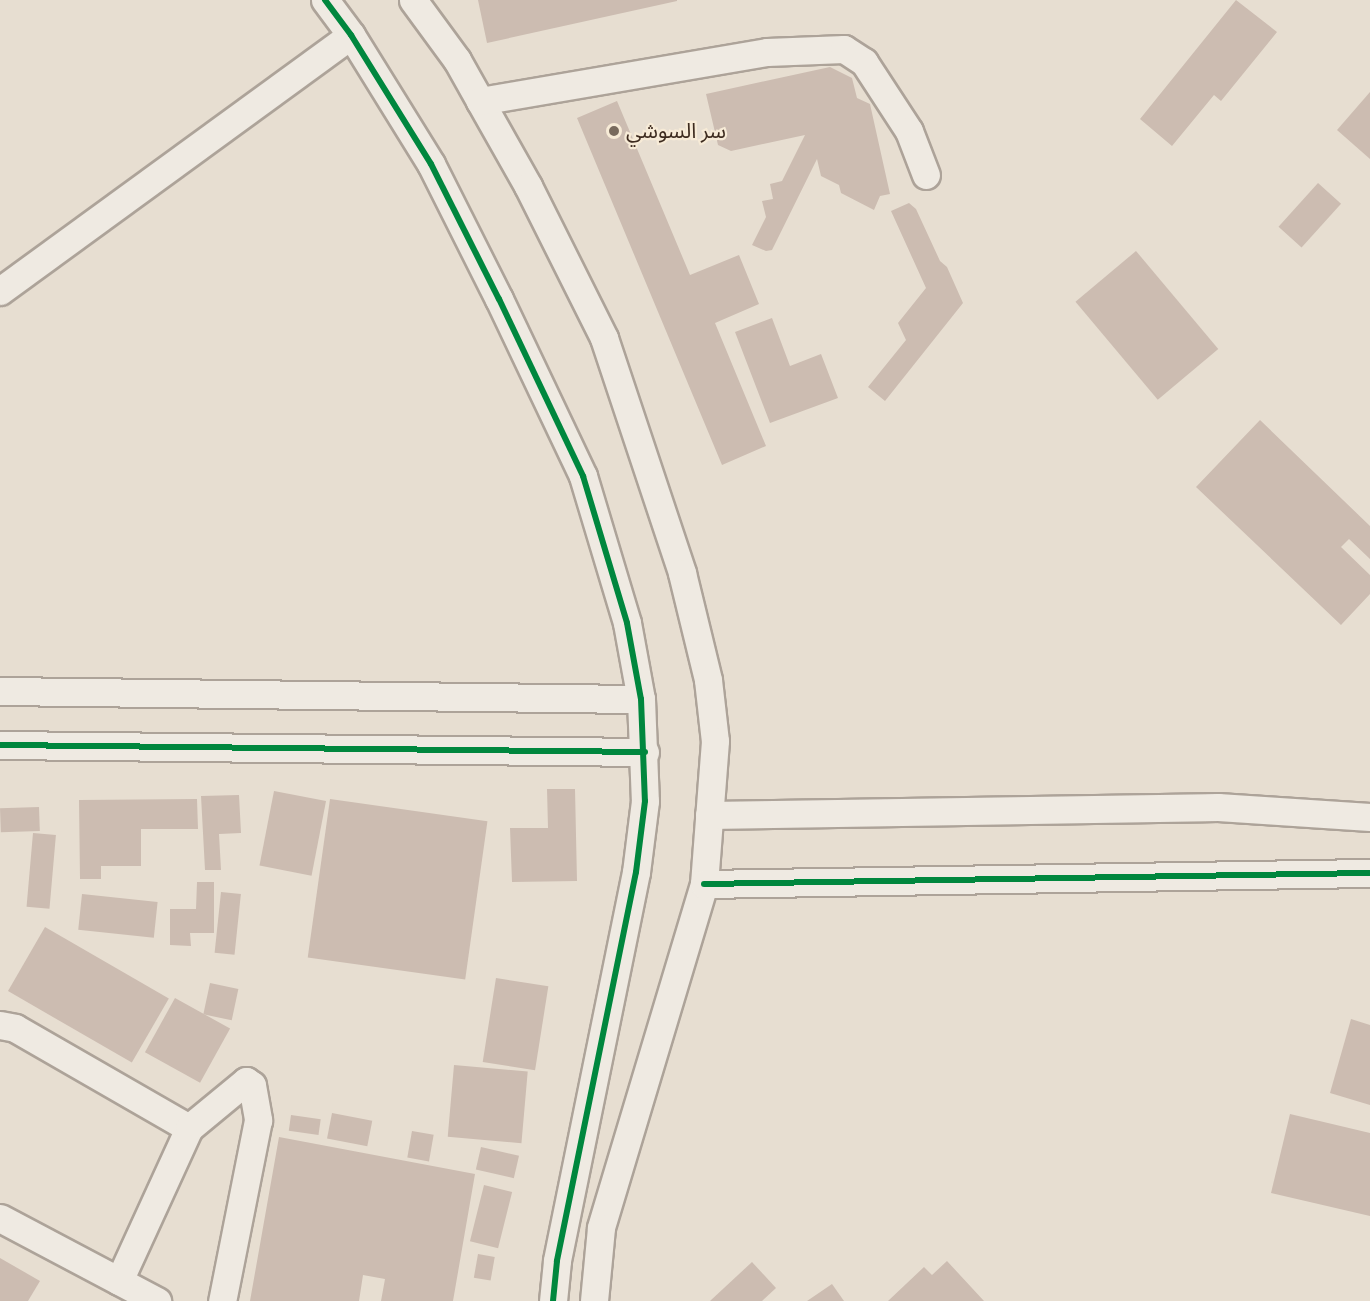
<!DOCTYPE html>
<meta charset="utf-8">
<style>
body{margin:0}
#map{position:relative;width:1370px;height:1301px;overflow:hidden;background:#e7ded1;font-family:Merriweather,"Noto Sans Arabic",serif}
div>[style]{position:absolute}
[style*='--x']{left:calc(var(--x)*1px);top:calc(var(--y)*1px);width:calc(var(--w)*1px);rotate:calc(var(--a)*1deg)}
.building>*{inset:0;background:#ccbcb1;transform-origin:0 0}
.roads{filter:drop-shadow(2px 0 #ada399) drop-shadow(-2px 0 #ada399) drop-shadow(0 2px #ada399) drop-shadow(0 -2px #ada399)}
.minor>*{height:27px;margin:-13.5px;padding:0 13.5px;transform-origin:13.5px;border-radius:13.5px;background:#efeae2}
.cycleway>*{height:6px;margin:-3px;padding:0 3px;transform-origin:3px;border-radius:3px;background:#00873e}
.dots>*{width:16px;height:16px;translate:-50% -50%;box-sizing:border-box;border:3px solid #f7ebd7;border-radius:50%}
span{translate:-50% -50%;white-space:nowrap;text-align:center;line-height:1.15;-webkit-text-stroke:4.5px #f7ebd7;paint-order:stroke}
.poi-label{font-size:21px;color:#3d2b1f}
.left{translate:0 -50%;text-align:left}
</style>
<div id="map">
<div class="building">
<i style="clip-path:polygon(478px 0,677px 0,677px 1px,487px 43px)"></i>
<i style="clip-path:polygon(1236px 0,1277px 32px,1221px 101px,1214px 95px,1172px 146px,1140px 119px)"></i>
<i style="clip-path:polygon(830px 67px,852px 78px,857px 98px,870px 104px,890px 194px,880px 196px,874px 210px,841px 193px,839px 185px,821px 176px,817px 159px,772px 250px,766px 251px,752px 245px,766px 217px,762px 201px,773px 199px,770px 184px,782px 181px,805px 135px,731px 151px,718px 145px,706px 94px)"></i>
<i style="clip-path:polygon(1370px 92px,1370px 159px,1337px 130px)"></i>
<i style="clip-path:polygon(617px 101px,690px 275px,739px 255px,759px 304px,715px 323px,766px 446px,722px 465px,577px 118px)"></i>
<i style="left:1318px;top:183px;width:31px;height:59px;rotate:42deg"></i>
<i style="clip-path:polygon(909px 203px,916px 209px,940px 261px,947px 267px,963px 303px,885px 401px,868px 387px,906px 340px,898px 323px,926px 288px,891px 211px)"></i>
<i style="left:1136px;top:251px;width:128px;height:79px;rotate:50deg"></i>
<i style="clip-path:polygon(772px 318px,790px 366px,821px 354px,838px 398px,770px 423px,735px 332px)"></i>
<i style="clip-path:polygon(1260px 420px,1370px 526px,1370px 559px,1349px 539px,1341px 547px,1370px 575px,1370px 594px,1341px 625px,1196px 487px)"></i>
<i style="clip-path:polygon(547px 789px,575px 789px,577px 881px,512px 882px,510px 828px,548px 828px)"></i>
<i style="left:274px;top:791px;width:53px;height:76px;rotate:11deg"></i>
<i style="clip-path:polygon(239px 795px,241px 833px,219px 834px,221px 870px,205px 870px,201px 796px)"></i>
<i style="clip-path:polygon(197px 799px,198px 829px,141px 829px,141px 866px,101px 866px,101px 879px,80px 879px,79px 800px)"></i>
<i style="left:330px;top:799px;width:159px;height:160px;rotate:8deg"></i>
<i style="left:39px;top:807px;width:24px;height:39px;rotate:88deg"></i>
<i style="left:33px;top:833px;width:23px;height:74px;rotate:5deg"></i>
<i style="clip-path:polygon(197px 882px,214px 882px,214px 933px,190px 933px,191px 946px,170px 945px,170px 909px,196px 909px)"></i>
<i style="left:221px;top:892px;width:20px;height:61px;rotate:6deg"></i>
<i style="left:82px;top:894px;width:76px;height:36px;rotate:6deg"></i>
<i style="left:45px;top:927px;width:143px;height:74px;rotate:30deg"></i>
<i style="left:496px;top:978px;width:53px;height:85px;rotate:9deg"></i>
<i style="left:210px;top:983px;width:29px;height:32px;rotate:12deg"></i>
<i style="left:175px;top:998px;width:63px;height:62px;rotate:29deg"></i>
<i style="clip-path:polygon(1351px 1019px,1370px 1025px,1370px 1105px,1330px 1093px)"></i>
<i style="left:454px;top:1065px;width:74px;height:72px;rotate:5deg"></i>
<i style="left:332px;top:1113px;width:41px;height:26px;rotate:11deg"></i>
<i style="clip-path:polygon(1290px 1114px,1370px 1133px,1370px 1216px,1271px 1193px)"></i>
<i style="left:291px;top:1115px;width:30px;height:16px;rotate:8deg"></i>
<i style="left:412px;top:1131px;width:22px;height:27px;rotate:10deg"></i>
<i style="clip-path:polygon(279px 1137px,475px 1174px,453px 1301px,381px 1301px,385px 1279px,363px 1275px,359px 1301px,250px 1301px)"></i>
<i style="left:481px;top:1147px;width:39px;height:23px;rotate:13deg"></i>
<i style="left:484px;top:1185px;width:29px;height:58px;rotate:14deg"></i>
<i style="left:478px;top:1254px;width:17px;height:24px;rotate:10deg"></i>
<i style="clip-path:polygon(0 1258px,40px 1281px,28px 1301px,0 1301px)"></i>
<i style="clip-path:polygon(947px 1261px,984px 1301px,888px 1301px,924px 1267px,932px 1275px)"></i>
<i style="clip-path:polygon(752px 1262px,776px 1288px,762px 1301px,710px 1301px)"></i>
<i style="clip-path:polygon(832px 1284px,844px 1301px,807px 1301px)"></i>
</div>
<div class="roads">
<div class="minor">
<i style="--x:325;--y:0;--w:44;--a:53.4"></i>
<i style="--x:351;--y:35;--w:152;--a:58.2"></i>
<i style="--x:431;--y:164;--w:151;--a:63.3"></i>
<i style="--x:499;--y:299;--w:196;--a:64.6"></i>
<i style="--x:583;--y:476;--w:153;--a:73.3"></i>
<i style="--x:627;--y:623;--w:77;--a:79.6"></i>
<i style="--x:641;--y:699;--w:102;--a:87.8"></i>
<i style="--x:645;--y:801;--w:72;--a:97.2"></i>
<i style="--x:636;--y:872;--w:397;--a:101.5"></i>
<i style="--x:557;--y:1261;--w:40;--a:95.7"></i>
<i style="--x:413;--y:0;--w:74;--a:53.7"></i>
<i style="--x:457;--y:60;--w:47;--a:60.7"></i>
<i style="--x:480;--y:101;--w:98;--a:60.5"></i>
<i style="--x:528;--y:186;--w:170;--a:63.4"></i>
<i style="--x:604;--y:338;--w:248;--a:71.6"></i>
<i style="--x:682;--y:573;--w:110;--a:76.3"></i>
<i style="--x:708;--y:680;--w:61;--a:83.5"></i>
<i style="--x:715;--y:741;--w:143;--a:94.4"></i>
<i style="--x:704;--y:884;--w:359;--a:106.7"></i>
<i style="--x:601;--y:1228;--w:73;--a:95.5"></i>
<i style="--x:480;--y:101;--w:291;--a:-9.7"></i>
<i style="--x:767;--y:52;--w:77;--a:-2.2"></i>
<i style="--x:844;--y:49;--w:24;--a:33"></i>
<i style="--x:864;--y:62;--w:82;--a:56.9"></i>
<i style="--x:909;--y:131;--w:47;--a:68.9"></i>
<i style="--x:0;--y:291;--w:434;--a:-36.1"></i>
<i style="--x:0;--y:691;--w:641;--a:0.72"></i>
<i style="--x:0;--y:745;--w:645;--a:0.62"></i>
<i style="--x:709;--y:815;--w:509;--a:-0.9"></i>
<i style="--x:1218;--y:807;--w:152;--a:3.8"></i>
<i style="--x:704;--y:884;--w:666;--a:-0.95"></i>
<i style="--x:0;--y:1025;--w:15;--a:11"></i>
<i style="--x:15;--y:1028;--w:201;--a:29.9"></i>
<i style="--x:0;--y:1218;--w:178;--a:27.9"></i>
<i style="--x:119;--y:1281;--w:168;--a:-65.4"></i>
<i style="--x:189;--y:1128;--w:74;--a:-39.5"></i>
<i style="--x:246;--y:1081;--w:7;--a:34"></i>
<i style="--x:252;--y:1085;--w:36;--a:80"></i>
<i style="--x:258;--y:1120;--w:185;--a:101.2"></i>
</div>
</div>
<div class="cycleway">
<i style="--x:325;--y:0;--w:44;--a:53.4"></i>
<i style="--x:351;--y:35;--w:152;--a:58.2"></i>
<i style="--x:431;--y:164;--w:151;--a:63.3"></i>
<i style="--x:499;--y:299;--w:196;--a:64.6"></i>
<i style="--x:583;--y:476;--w:153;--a:73.3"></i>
<i style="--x:627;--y:623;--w:77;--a:79.6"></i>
<i style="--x:641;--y:699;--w:102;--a:87.8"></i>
<i style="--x:645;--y:801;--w:72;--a:97.2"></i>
<i style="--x:636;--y:872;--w:397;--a:101.5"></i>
<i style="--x:557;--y:1261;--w:40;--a:95.7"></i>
<i style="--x:0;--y:745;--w:645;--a:0.62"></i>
<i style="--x:704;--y:884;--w:666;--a:-0.95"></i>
</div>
<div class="dots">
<i style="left:614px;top:131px;background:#786a5d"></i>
</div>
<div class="poi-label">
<span class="left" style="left:626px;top:131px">سر السوشي</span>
</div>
</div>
